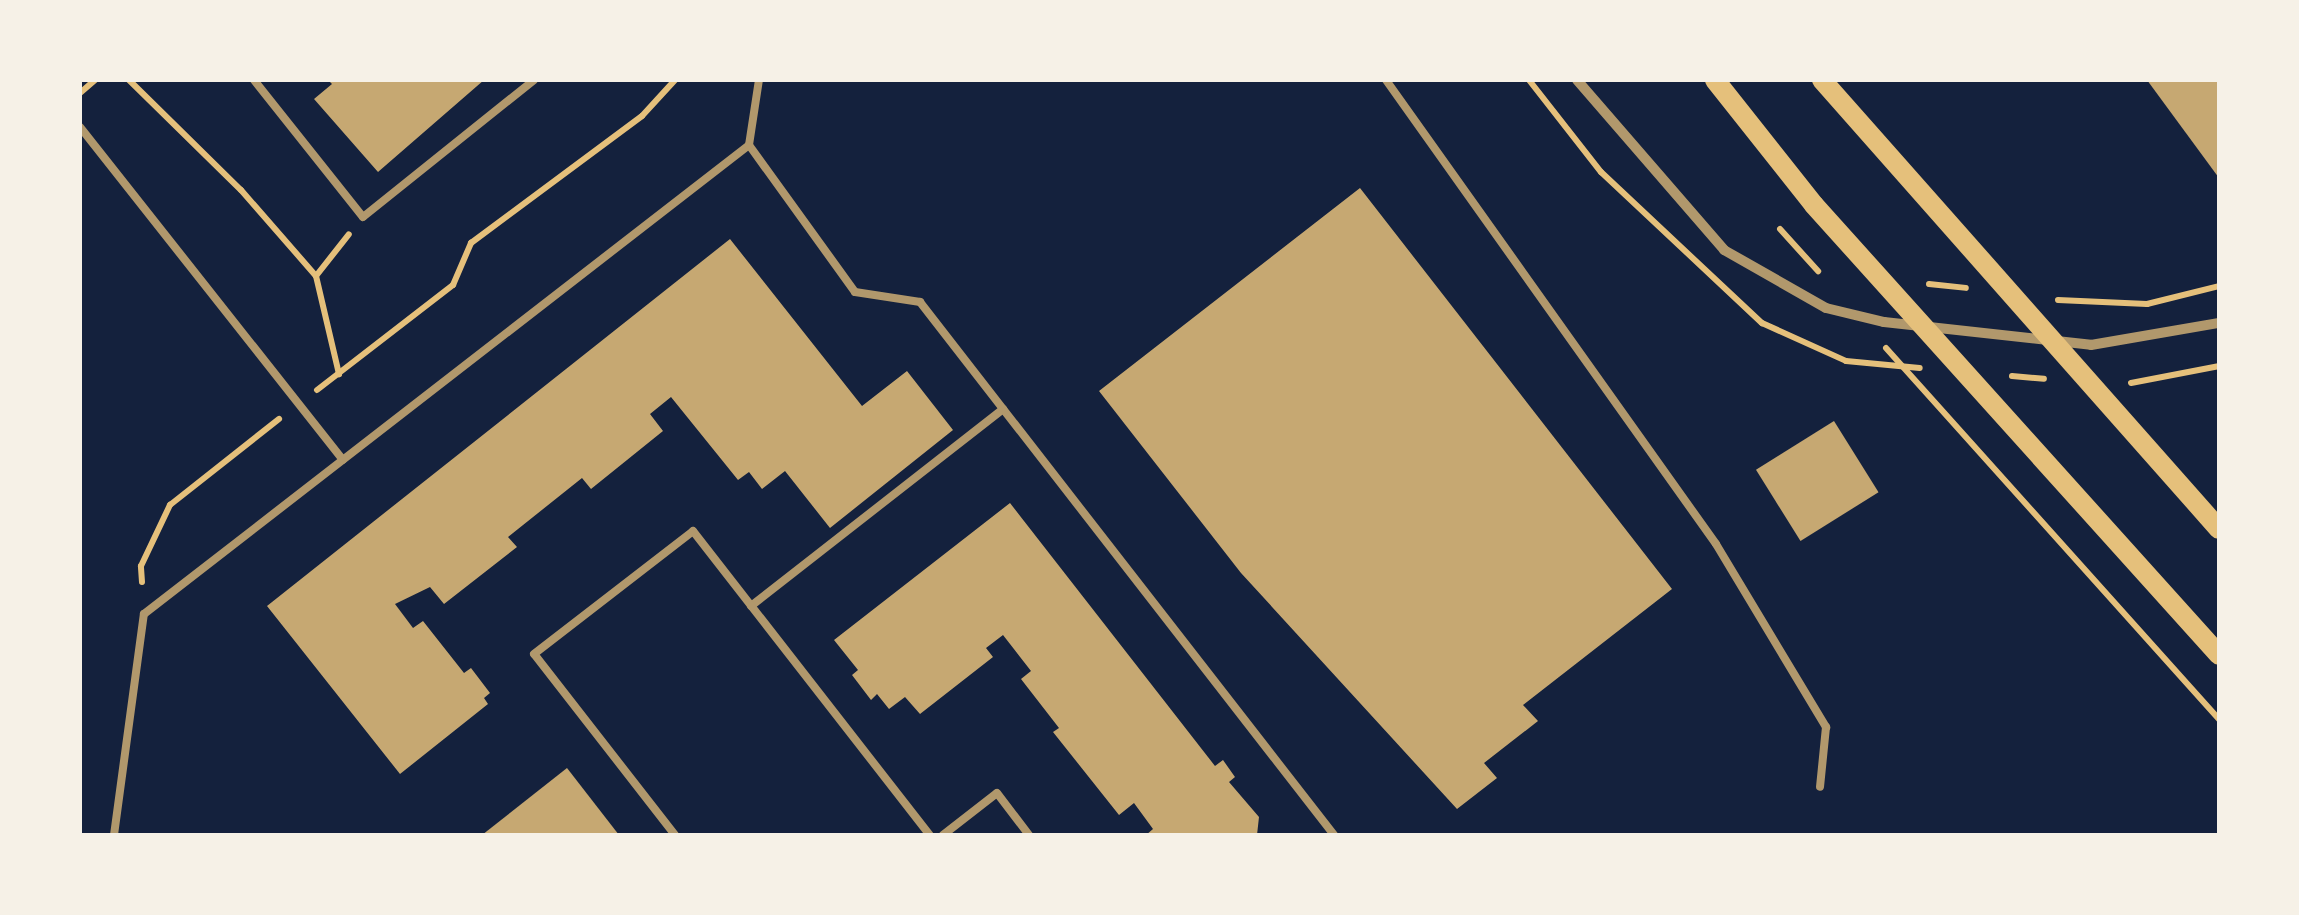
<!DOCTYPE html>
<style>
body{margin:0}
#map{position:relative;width:2299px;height:915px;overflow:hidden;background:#14213d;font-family:Barlow,sans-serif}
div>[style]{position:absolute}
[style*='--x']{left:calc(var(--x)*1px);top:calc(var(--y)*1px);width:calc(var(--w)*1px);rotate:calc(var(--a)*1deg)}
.building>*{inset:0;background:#c6a872;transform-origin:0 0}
.path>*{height:6px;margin:-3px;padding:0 3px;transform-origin:3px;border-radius:3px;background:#e5c07b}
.service>*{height:8px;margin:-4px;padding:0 4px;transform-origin:4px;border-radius:4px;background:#b1986c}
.minor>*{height:10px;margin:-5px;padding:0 5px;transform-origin:5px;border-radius:5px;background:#b1986c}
.secondary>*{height:20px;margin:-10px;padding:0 10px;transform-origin:10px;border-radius:10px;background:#e5c07b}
span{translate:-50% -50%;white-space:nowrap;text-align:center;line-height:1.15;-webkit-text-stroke:10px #f6f1e7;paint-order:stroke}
.frame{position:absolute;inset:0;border:82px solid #f6f1e7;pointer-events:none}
</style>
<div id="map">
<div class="building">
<i style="clip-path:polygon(328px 80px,484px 80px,378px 172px,314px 99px,332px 84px)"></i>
<i style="clip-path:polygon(2147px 80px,2219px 80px,2219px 178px)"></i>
<i style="clip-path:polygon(1360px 188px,1672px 589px,1523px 705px,1538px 721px,1484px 763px,1497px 778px,1457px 809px,1241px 573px,1099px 391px)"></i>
<i style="clip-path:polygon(730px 239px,862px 406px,907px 371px,953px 430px,830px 528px,785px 471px,762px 489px,749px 472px,738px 480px,671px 397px,650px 414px,663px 431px,591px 489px,582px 478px,508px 537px,517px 547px,444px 604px,430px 587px,395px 604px,413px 628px,423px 621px,464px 673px,471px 668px,490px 693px,484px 698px,488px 704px,400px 774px,267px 606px)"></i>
<i style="left:1834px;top:421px;width:84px;height:92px;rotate:58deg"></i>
<i style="clip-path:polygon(1010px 503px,1215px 766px,1223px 760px,1235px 777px,1229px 782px,1259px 817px,1257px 835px,1146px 835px,1153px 829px,1134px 803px,1119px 815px,1053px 732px,1059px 728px,1021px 679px,1031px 671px,1003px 635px,986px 648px,993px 657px,920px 714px,905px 697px,889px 709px,877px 694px,871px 700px,852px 675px,858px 670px,834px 640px)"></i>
<i style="clip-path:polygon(567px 768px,619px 835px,482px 835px)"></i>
</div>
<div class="path">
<i style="--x:129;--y:80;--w:157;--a:44.5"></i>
<i style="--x:241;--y:190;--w:114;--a:48.9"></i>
<i style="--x:316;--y:276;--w:101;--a:76.8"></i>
<i style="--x:1529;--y:80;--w:117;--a:52"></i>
<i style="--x:1601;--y:172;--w:221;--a:43.2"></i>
<i style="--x:1762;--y:323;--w:92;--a:24.3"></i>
<i style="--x:1846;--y:361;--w:74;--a:5.4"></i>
<i style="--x:80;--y:93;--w:20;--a:-41"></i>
<i style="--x:1780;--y:229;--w:57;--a:47.9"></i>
<i style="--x:316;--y:276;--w:53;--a:-51.8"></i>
<i style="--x:1929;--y:284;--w:37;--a:6"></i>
<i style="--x:2058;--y:300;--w:89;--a:2.6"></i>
<i style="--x:2147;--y:304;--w:74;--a:-14"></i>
<i style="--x:1886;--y:348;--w:499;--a:48.1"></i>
<i style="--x:2012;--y:376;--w:32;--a:5"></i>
<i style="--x:2131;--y:383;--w:90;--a:-10.9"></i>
<i style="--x:317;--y:390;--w:172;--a:-37.7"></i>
<i style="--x:453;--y:285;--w:46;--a:-66.8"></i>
<i style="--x:471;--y:243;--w:213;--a:-36.6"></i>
<i style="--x:642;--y:116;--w:49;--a:-47.5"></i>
<i style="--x:142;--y:582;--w:16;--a:-94"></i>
<i style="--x:141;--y:566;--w:68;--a:-64.6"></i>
<i style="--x:170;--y:505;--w:139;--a:-38.3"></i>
</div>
<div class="service">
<i style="--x:254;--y:80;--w:175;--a:51.5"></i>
<i style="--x:363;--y:217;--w:219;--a:-38.7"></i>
<i style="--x:1386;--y:80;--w:569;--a:54.58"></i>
<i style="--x:1716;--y:544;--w:214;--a:59"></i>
<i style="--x:1826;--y:727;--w:60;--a:95.7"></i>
<i style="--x:80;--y:127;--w:424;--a:51.7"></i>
<i style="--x:749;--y:145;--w:181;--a:54.2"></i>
<i style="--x:855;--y:292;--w:66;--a:8.7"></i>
<i style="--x:920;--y:302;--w:675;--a:52.16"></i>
<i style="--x:751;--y:606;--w:320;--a:-38"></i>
<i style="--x:114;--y:835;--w:223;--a:-82.3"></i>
<i style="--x:144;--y:614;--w:765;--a:-37.78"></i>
<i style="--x:749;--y:145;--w:66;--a:-81.3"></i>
<i style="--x:675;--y:835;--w:229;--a:-127.9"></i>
<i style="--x:534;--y:654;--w:201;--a:-37.7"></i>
<i style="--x:693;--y:531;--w:385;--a:52.1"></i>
<i style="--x:943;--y:835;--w:68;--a:-37.9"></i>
<i style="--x:997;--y:793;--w:53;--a:52.7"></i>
</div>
<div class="minor">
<i style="--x:1577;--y:80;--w:225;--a:49.1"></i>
<i style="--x:1724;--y:250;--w:117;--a:29.6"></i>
<i style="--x:1826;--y:308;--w:60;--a:13.6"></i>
<i style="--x:1884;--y:322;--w:208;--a:6.3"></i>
<i style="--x:2091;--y:345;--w:130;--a:-9.8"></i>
</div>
<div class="secondary">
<i style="--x:1715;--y:80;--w:159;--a:51.6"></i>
<i style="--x:1814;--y:205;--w:605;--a:48.01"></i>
<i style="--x:1822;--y:80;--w:599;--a:48.52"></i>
</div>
<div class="frame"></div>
</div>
